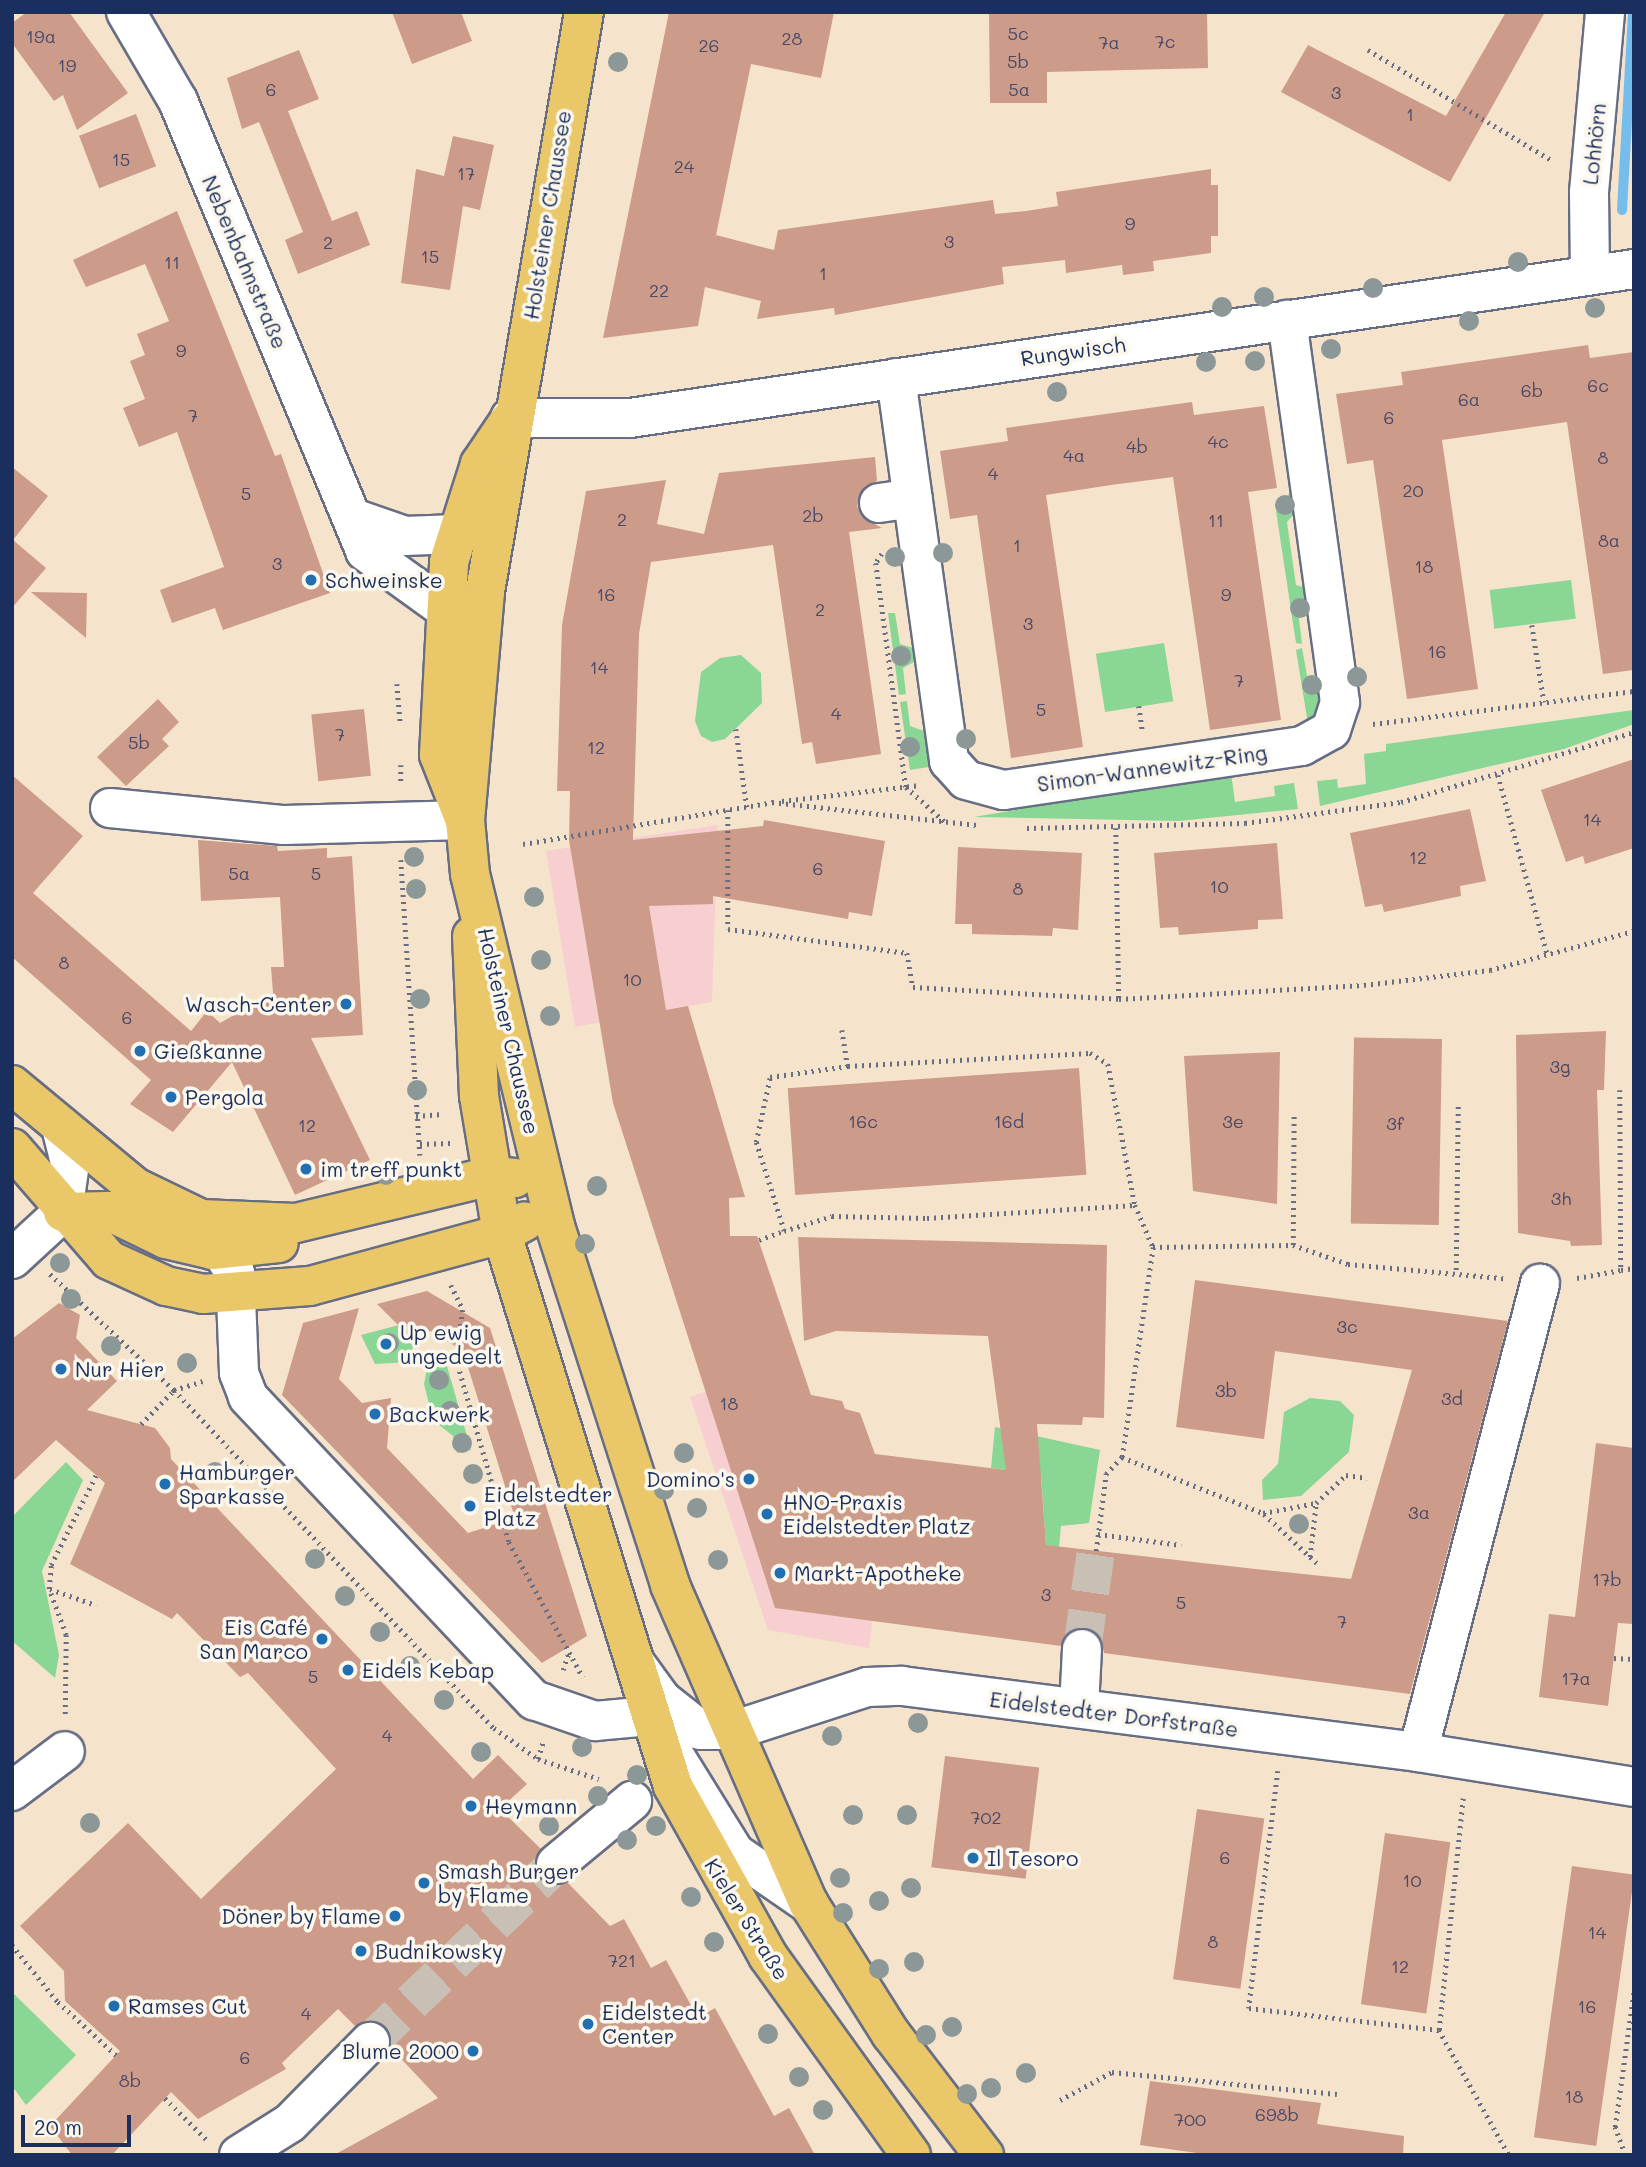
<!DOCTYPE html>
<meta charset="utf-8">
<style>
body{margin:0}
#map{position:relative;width:1646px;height:2167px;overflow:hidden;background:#f5e4cb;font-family:Mali,sans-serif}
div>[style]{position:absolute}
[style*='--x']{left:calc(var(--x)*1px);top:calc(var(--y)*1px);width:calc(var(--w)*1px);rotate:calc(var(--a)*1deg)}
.built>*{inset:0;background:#f7cfd1}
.green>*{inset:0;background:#8ad694;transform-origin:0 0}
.stream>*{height:10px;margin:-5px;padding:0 5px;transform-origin:5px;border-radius:5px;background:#74bdec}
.building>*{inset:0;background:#cd9b89;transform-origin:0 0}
.minor-tunnel>*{height:38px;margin-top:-19px;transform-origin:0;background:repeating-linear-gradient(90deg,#c9c0b5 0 38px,transparent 0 57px)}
.path>*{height:4.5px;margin-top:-2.25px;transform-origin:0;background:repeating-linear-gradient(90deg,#676e84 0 2px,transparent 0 7px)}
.roads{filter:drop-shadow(2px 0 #676e84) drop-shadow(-2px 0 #676e84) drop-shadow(0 2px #676e84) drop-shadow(0 -2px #676e84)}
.minor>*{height:38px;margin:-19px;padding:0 19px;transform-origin:19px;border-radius:19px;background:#fff}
.major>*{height:38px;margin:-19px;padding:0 19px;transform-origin:19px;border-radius:19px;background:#eac769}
.trees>*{width:20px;height:20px;margin:-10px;border-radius:50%;background:#8c9897}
.dots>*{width:19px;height:19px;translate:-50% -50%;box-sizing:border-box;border:4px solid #fbf7ec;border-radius:50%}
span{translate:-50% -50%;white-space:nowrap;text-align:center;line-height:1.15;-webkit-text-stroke:7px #fbf7ec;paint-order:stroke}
.number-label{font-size:18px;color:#484a69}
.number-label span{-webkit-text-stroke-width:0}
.street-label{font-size:21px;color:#1b2f5e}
.poi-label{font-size:21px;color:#1b2f5e}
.left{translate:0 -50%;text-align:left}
.right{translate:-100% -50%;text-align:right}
.frame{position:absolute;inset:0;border:14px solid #1b2f5e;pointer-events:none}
.scale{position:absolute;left:21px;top:2115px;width:110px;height:32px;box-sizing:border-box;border:4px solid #1b2f5e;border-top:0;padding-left:9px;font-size:21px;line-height:24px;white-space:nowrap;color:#1b2f5e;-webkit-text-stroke:5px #fbf7ec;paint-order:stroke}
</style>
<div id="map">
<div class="built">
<i style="clip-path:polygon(718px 825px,712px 1002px,575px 1027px,546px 851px)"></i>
<i style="clip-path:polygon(791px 1362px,804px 1394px,842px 1401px,884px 1527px,869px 1648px,768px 1630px,690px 1397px)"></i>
</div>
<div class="green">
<i style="clip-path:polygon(1298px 482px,1300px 507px,1287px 522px,1296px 585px,1309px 589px,1311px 604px,1298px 610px,1302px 644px,1296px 643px,1276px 511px)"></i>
<i style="left:1571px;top:580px;width:39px;height:82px;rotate:83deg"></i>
<i style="clip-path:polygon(888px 613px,895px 613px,900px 644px,913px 648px,914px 662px,903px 668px,906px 694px,899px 695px)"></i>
<i style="left:1164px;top:643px;width:59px;height:69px;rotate:81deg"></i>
<i style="clip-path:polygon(1302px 648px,1308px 681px,1322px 680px,1324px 693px,1317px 720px,1308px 724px,1296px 650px)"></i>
<i style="clip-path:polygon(741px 655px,761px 673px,762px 703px,725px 739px,712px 742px,701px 736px,695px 721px,701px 672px,720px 658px)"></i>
<i style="clip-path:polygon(907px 701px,910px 726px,924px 731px,929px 767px,910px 770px,900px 702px)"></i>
<i style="clip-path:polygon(1634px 710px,1634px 724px,1564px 749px,1320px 806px,1317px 781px,1337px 779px,1338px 788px,1366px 784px,1364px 754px,1386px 751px,1386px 744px)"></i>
<i style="clip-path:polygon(1231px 773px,1235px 802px,1275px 796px,1274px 786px,1294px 783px,1298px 809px,1179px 821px,974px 817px)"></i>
<i style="clip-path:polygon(399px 1325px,415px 1341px,408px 1362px,375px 1364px,361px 1335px)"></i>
<i style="clip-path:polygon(445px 1359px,471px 1450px,457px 1453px,453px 1436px,433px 1420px,424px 1384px,428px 1364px)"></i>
<i style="clip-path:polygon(1310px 1398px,1340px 1401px,1354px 1415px,1349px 1452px,1301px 1496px,1263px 1500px,1262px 1480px,1278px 1464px,1284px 1412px)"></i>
<i style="clip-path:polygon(995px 1427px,1100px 1450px,1089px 1523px,1061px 1526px,1059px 1547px,1046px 1545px,1041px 1475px,991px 1468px)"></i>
<i style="clip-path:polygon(66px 1462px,83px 1480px,42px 1571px,59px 1655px,55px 1678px,12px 1641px,12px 1517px)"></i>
<i style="clip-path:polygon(12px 1992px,76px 2055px,26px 2105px,12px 2086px)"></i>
</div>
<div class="stream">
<i style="--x:1622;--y:210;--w:198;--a:-86.8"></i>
</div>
<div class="building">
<i style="clip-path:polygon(27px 12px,69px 12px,128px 93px,77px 130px,63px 95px,54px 101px,12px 43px,12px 23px)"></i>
<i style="clip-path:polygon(392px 12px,461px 12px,472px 41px,412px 64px)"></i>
<i style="clip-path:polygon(669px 12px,834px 12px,821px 78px,751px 64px,716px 235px,774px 250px,778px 230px,993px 200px,995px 214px,1026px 211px,1058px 206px,1056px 192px,1211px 169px,1211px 185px,1218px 185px,1218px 236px,1211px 236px,1211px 253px,1153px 261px,1154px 271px,1123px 275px,1122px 265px,1066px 273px,1065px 260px,1002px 267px,1004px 284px,835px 315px,834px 308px,757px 319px,761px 301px,705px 287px,698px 326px,603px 338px)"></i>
<i style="clip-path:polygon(989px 12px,1207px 12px,1208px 68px,1047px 72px,1047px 103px,990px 103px)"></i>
<i style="clip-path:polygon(1506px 12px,1545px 12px,1450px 182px,1281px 92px,1308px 45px,1446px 116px)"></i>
<i style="clip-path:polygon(299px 50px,319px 99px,288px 111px,332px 221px,357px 211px,370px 245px,298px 274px,285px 240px,303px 232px,259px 122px,242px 129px,227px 78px)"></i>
<i style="left:136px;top:114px;width:56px;height:61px;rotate:69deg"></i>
<i style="clip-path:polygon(453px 136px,494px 145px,480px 210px,463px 206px,450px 290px,401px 283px,416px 169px,444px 176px)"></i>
<i style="clip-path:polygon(177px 211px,275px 456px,281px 454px,330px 593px,223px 630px,215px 608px,172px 623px,160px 590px,224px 567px,177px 432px,139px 447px,123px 408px,145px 399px,130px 361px,145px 355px,137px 334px,169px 321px,145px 264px,86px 287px,73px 260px)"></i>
<i style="clip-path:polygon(1588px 345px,1590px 358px,1634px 352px,1634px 670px,1603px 674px,1567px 422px,1442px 440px,1478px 689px,1407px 699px,1373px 460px,1347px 464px,1336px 394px,1403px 385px,1401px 372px)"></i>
<i style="clip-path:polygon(1192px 402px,1194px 415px,1264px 406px,1277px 488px,1248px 492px,1281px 720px,1210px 730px,1173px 477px,1111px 485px,1046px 495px,1083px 747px,1011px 758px,977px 515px,950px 519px,940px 451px,1008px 441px,1006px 428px)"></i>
<i style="clip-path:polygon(875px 457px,877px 481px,865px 486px,857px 506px,862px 517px,882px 528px,849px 532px,881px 754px,816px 764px,812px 742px,802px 744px,773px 545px,651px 562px,639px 634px,633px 840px,763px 826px,764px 820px,885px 841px,872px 916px,849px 912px,848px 919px,713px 896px,713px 904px,649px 906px,666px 1010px,688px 1006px,745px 1197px,729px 1198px,730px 1236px,757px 1236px,811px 1395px,842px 1401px,845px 1409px,860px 1413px,875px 1454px,1006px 1470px,988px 1336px,836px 1331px,804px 1341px,798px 1237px,1107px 1245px,1104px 1418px,1083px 1417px,1082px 1425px,1037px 1424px,1046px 1545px,1255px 1569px,1351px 1579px,1412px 1370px,1275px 1351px,1264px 1439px,1176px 1427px,1195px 1280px,1508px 1321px,1410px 1694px,1104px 1653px,1101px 1638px,1084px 1627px,1071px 1630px,1061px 1646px,775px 1608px,613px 1103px,569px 840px,570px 791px,557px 791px,562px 625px,586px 491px,666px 480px,657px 524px,704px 534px,719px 473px)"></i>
<i style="clip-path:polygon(12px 467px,48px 496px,13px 540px,46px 568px,12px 608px)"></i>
<i style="clip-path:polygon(31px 592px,87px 593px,86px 638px)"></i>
<i style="clip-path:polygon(158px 699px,179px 722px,162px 739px,169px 746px,126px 786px,97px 757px)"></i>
<i style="left:364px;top:709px;width:67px;height:53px;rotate:84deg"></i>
<i style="clip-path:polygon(1634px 759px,1634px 848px,1585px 864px,1583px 856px,1566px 862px,1541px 790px)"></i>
<i style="clip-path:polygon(12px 775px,83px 836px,33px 893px,191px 1031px,207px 1011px,220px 1023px,273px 993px,271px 967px,284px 967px,280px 897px,201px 901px,198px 840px,277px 846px,278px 851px,327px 848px,327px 858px,352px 856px,363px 1035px,311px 1038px,370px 1160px,295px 1195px,232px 1062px,173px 1132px,130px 1104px,151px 1080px,12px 957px)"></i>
<i style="clip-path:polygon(1470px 809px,1486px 881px,1460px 886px,1461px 896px,1384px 912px,1382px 904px,1365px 907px,1350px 833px)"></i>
<i style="clip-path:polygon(1277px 843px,1283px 919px,1258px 920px,1258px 929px,1179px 935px,1178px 927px,1160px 928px,1154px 853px)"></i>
<i style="clip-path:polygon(958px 847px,1082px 853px,1078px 930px,1053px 928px,1052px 936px,972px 934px,972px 924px,955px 924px)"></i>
<i style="clip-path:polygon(1606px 1031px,1604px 1090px,1597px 1090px,1602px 1245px,1571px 1246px,1570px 1241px,1518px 1233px,1516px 1035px)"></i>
<i style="left:1442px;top:1039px;width:186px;height:88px;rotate:91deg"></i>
<i style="clip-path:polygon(1280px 1052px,1277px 1204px,1193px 1191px,1184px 1056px)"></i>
<i style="left:1079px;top:1068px;width:107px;height:292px;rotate:86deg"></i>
<i style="clip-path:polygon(427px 1291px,490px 1328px,587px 1636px,542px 1663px,282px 1395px,303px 1323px,359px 1308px,339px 1379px,362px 1403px,391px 1398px,387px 1448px,468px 1533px,515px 1518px,463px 1351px,431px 1331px,410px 1337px,377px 1304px)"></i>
<i style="clip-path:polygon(59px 1303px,80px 1315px,76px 1338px,117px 1381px,87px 1410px,155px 1428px,170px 1448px,171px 1459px,473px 1779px,498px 1755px,527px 1784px,500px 1809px,541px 1849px,534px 1867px,539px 1877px,549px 1885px,567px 1882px,610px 1926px,624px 1919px,651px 1968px,666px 1960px,698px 2018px,715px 2008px,774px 2116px,789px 2108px,815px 2155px,334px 2155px,438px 2098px,391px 2048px,385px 2026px,375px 2021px,355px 2026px,338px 2009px,282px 2063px,286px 2069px,198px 2119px,171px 2092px,112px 2155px,72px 2155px,50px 2126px,120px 2051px,65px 2001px,64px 1971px,20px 1926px,128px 1823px,201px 1899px,336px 1769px,248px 1673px,240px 1677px,177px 1613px,172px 1619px,70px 1564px,105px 1483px,56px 1440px,12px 1482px,12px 1339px)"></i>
<i style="clip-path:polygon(1596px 1443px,1634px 1448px,1634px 1624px,1618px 1623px,1608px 1706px,1539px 1697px,1549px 1614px,1575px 1617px)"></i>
<i style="left:945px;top:1756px;width:95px;height:112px;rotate:7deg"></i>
<i style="left:1197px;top:1809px;width:68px;height:172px;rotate:8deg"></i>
<i style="left:1385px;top:1833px;width:66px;height:173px;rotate:8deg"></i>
<i style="left:1572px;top:1866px;width:63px;height:274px;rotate:8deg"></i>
<i style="clip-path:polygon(1150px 2081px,1321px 2103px,1317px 2124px,1404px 2136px,1403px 2155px,1211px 2155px,1140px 2145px)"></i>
</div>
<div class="minor-tunnel">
<i style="--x:1082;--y:1649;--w:99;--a:-81.9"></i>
<i style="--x:370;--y:2042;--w:257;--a:-43.7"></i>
</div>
<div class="path">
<i style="--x:1368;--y:50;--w:216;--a:31"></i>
<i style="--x:882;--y:554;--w:11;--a:124"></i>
<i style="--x:876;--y:563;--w:226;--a:82.4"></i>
<i style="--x:906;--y:787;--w:52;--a:41.9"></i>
<i style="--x:1532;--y:625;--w:78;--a:81.1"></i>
<i style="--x:397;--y:684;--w:38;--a:85"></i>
<i style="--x:1139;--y:706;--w:27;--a:82"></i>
<i style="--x:1373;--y:724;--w:263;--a:-7.2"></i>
<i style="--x:736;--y:729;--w:79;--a:82"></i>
<i style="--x:401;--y:765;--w:20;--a:90"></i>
<i style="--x:1498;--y:775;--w:185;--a:74.6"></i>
<i style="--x:782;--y:801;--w:139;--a:-6.6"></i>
<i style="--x:772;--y:802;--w:206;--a:6.4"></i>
<i style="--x:728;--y:810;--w:119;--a:90"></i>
<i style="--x:728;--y:929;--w:181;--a:7.6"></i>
<i style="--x:907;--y:953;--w:35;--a:80"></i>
<i style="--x:913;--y:987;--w:206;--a:3.3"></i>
<i style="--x:1119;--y:999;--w:245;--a:-3.3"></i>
<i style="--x:1364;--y:985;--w:127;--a:-6.8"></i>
<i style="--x:1490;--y:970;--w:149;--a:-15.2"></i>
<i style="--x:1027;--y:828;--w:218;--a:-1.3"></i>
<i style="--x:1245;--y:823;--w:157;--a:-7.7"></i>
<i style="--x:1401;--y:802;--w:243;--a:-16.7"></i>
<i style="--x:1116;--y:828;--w:171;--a:89"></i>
<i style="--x:523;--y:844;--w:254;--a:-9.5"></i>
<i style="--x:401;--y:860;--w:296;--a:86.3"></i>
<i style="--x:842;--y:1030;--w:36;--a:81"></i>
<i style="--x:1620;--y:1090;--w:180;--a:89.7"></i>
<i style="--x:1621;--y:1270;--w:13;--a:-9"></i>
<i style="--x:416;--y:1116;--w:27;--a:-4"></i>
<i style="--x:420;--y:1144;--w:30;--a:-2"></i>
<i style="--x:784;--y:1231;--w:50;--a:-17.4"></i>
<i style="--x:832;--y:1216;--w:95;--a:1.2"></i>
<i style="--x:927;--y:1218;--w:208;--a:-3.6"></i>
<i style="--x:759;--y:1240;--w:27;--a:-20"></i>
<i style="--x:784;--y:1231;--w:93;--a:-107.5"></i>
<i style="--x:756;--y:1142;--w:66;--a:-77.8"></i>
<i style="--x:770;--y:1077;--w:79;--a:-8"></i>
<i style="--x:848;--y:1066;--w:242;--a:-3.1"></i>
<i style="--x:1090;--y:1053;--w:21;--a:31"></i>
<i style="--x:1108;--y:1064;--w:144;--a:79.2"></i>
<i style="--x:1135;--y:1205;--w:46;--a:66.8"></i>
<i style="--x:1153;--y:1247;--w:140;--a:-0.8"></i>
<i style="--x:1293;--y:1245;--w:58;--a:19.1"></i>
<i style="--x:1348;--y:1264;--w:156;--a:5.2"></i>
<i style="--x:1293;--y:1245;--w:132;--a:-89.6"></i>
<i style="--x:1456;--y:1270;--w:167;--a:-89.3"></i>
<i style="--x:50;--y:1274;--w:170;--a:43.1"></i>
<i style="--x:174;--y:1390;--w:465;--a:46.6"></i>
<i style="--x:494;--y:1728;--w:54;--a:35.2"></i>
<i style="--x:538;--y:1759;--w:64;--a:18.2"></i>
<i style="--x:1577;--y:1278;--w:45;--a:-10.3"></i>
<i style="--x:451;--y:1285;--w:28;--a:64"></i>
<i style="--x:463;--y:1310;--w:49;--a:98.3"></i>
<i style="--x:456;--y:1358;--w:191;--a:73.9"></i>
<i style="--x:509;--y:1542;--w:154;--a:61.3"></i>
<i style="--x:141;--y:1424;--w:47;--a:-45.9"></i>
<i style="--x:174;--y:1390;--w:30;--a:-17"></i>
<i style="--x:1122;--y:1457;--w:152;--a:21.7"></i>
<i style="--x:1263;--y:1513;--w:54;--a:-10.7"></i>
<i style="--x:1316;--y:1503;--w:41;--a:-43"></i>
<i style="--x:1346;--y:1475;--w:21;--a:8"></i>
<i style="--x:1264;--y:1514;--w:72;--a:42.8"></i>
<i style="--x:1098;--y:1534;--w:84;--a:7.5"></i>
<i style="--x:1096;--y:1551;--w:78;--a:-82.6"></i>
<i style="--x:1106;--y:1474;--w:23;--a:-47"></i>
<i style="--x:1122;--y:1457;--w:212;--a:-81.6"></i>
<i style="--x:1310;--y:1557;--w:54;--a:-83.7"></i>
<i style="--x:50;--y:1589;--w:49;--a:19.2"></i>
<i style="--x:1614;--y:1658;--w:20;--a:3"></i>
<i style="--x:563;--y:1670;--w:20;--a:-72"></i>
<i style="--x:65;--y:1714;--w:79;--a:-89.3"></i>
<i style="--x:66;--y:1635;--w:49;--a:-110.3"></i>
<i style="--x:49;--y:1589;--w:24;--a:-85"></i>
<i style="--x:51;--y:1565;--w:101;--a:-63.4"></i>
<i style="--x:538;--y:1759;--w:18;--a:-74"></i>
<i style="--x:1278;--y:1771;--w:239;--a:97"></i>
<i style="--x:1249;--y:2008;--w:191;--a:6.6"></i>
<i style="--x:1439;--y:2030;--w:143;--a:60.8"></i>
<i style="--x:12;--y:1945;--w:73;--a:51.1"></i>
<i style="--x:58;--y:2002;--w:79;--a:42.4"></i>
<i style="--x:1439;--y:2030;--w:233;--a:-84.1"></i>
<i style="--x:165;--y:2098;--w:58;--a:45"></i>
<i style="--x:1060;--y:2100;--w:59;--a:-28.3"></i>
<i style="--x:1112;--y:2072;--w:226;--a:5.6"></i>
<i style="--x:1625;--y:2155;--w:30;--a:-110"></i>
<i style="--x:1615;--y:2127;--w:138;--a:-82.1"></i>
</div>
<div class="roads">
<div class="minor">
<i style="--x:126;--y:12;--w:103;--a:59.7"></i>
<i style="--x:178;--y:101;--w:487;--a:67.4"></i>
<i style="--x:365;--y:551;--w:97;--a:35.8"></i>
<i style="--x:1590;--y:275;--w:83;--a:-90.7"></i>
<i style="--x:1589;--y:192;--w:181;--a:-84.9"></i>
<i style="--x:896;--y:378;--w:387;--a:82.1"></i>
<i style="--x:949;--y:761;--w:25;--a:48"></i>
<i style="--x:966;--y:780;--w:39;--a:15"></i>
<i style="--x:1004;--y:790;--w:301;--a:-8.4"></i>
<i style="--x:1302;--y:746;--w:33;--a:-29"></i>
<i style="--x:1331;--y:730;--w:29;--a:-72"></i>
<i style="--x:1340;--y:702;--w:386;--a:-97.9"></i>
<i style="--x:510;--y:418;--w:120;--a:0"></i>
<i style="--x:630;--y:418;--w:1015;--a:-8.44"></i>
<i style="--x:879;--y:503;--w:34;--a:-8"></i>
<i style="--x:353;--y:518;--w:55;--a:19.1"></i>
<i style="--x:405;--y:536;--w:51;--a:-2.2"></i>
<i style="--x:110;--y:808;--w:175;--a:5.6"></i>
<i style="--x:284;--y:825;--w:181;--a:-1.6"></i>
<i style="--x:204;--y:1224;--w:58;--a:57.7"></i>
<i style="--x:235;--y:1273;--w:100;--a:87.7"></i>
<i style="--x:239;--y:1373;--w:26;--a:69"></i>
<i style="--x:248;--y:1397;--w:417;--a:46.7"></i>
<i style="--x:534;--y:1700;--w:65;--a:19"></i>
<i style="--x:595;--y:1721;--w:55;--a:-5.2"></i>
<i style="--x:650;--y:1716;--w:161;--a:58.2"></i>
<i style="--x:735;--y:1853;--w:90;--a:34.6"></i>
<i style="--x:12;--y:1259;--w:69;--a:-42.7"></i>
<i style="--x:63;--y:1212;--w:49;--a:-81.9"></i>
<i style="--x:70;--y:1163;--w:38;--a:-104"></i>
<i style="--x:636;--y:1664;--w:44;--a:54.2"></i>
<i style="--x:662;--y:1700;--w:48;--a:38.3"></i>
<i style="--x:700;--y:1730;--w:35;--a:0"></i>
<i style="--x:735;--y:1730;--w:139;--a:-18"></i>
<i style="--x:867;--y:1687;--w:35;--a:-2"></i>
<i style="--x:902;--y:1686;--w:520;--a:7.29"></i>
<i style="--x:1418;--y:1752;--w:219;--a:9.2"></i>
<i style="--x:1079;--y:1708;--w:59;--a:-87.1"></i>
<i style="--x:1418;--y:1752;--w:484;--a:-75.4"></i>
<i style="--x:12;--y:1791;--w:66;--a:-37"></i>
<i style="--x:556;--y:1864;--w:99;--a:-39.7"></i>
<i style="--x:239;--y:2155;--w:60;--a:-32.1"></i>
<i style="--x:290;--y:2123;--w:114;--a:-45.4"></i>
</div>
<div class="major">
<i style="--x:584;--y:12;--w:588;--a:99.69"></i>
<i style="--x:485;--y:592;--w:229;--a:95"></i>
<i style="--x:465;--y:820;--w:54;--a:84.7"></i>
<i style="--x:470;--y:874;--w:362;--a:76.4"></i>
<i style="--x:555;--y:1226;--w:377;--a:72.2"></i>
<i style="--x:670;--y:1585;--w:348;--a:66.5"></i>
<i style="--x:809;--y:1904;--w:154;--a:57.8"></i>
<i style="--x:891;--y:2034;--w:153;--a:52.5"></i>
<i style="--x:464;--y:818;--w:68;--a:-111.6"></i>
<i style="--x:439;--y:755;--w:193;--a:-87"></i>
<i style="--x:449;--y:562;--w:103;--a:-72.4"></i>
<i style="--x:480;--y:464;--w:52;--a:-56"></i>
<i style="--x:472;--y:936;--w:160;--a:87.5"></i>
<i style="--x:479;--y:1096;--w:140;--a:80.5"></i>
<i style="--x:502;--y:1234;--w:578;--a:72.79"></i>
<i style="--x:673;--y:1786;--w:195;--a:60.8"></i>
<i style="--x:768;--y:1956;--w:245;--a:54.3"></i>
<i style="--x:12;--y:1085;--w:160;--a:39.7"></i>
<i style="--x:135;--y:1187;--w:73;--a:25.9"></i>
<i style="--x:201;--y:1219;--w:95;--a:2.4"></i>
<i style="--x:296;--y:1223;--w:202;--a:-13.5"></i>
<i style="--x:492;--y:1176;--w:23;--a:5"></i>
<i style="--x:12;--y:1148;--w:148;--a:49.1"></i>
<i style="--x:109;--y:1260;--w:63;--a:24.5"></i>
<i style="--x:166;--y:1286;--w:38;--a:12"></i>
<i style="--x:203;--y:1294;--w:107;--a:-4.3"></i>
<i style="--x:310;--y:1286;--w:199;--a:-15.2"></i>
<i style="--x:502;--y:1234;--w:26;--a:-29"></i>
<i style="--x:63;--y:1212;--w:45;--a:-1.3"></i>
<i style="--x:108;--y:1211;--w:64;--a:25.8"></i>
<i style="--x:166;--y:1239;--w:47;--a:13.4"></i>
<i style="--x:212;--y:1250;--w:67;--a:-6"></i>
</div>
</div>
<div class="trees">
<i style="left:618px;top:62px"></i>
<i style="left:1518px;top:262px"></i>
<i style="left:1373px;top:288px"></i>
<i style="left:1264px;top:297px"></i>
<i style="left:1222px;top:307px"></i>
<i style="left:1595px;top:308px"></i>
<i style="left:1469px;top:321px"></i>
<i style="left:1331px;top:349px"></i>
<i style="left:1255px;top:361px"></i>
<i style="left:1206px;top:362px"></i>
<i style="left:1057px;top:392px"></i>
<i style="left:1285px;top:505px"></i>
<i style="left:943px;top:553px"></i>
<i style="left:895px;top:557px"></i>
<i style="left:1300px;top:608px"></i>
<i style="left:901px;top:656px"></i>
<i style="left:1357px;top:677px"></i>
<i style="left:1312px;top:685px"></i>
<i style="left:966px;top:739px"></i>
<i style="left:910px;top:747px"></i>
<i style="left:414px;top:857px"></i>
<i style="left:416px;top:889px"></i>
<i style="left:534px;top:897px"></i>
<i style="left:541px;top:960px"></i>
<i style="left:420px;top:999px"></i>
<i style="left:550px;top:1016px"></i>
<i style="left:417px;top:1090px"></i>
<i style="left:386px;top:1175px"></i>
<i style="left:597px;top:1186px"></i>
<i style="left:585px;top:1244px"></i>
<i style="left:60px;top:1263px"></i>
<i style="left:71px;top:1299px"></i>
<i style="left:389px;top:1343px"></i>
<i style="left:111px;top:1346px"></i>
<i style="left:187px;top:1363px"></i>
<i style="left:439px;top:1380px"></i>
<i style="left:450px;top:1411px"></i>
<i style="left:462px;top:1443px"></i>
<i style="left:684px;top:1453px"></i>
<i style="left:215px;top:1472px"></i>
<i style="left:473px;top:1474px"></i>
<i style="left:664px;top:1490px"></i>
<i style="left:697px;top:1508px"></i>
<i style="left:1299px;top:1524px"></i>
<i style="left:315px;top:1559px"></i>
<i style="left:718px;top:1560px"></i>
<i style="left:345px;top:1596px"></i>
<i style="left:380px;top:1632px"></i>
<i style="left:410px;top:1666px"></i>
<i style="left:444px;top:1700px"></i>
<i style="left:918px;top:1723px"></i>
<i style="left:832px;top:1736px"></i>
<i style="left:582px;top:1747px"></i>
<i style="left:481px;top:1752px"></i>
<i style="left:637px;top:1775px"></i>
<i style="left:598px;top:1796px"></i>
<i style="left:853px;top:1815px"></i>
<i style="left:907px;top:1815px"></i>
<i style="left:90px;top:1823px"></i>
<i style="left:549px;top:1826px"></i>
<i style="left:656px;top:1826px"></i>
<i style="left:627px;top:1840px"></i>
<i style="left:840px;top:1878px"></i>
<i style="left:911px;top:1888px"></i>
<i style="left:691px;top:1897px"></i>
<i style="left:879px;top:1901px"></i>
<i style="left:843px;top:1913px"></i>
<i style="left:714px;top:1942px"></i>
<i style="left:914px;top:1962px"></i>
<i style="left:879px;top:1969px"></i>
<i style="left:952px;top:2027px"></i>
<i style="left:768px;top:2034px"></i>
<i style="left:926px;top:2035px"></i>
<i style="left:1026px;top:2073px"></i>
<i style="left:799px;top:2077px"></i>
<i style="left:991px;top:2088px"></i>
<i style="left:967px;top:2094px"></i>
<i style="left:823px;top:2110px"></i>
</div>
<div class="dots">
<i style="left:311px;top:580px;background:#1f6fb2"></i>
<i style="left:346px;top:1004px;background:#1f6fb2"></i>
<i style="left:140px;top:1051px;background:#1f6fb2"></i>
<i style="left:171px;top:1097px;background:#1f6fb2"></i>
<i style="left:306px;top:1169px;background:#1f6fb2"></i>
<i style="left:386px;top:1344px;background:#1f6fb2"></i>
<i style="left:61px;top:1369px;background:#1f6fb2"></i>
<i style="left:375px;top:1414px;background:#1f6fb2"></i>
<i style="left:749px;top:1479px;background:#1f6fb2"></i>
<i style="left:165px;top:1484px;background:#1f6fb2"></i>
<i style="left:470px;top:1506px;background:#1f6fb2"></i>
<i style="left:767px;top:1514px;background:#1f6fb2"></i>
<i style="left:780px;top:1573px;background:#1f6fb2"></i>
<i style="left:322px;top:1639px;background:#1f6fb2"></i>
<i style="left:348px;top:1670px;background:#1f6fb2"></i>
<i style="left:471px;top:1806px;background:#1f6fb2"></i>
<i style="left:973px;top:1858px;background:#1f6fb2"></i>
<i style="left:424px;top:1883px;background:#1f6fb2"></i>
<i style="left:395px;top:1916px;background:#1f6fb2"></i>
<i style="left:361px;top:1951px;background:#1f6fb2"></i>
<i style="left:114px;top:2006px;background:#1f6fb2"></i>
<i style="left:588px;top:2024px;background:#1f6fb2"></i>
<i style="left:473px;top:2051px;background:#1f6fb2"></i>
</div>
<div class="number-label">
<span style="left:1018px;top:33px">5c</span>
<span style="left:41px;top:36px">19a</span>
<span style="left:792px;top:38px">28</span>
<span style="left:1165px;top:41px">7c</span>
<span style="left:1109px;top:42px">7a</span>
<span style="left:709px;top:45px">26</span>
<span style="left:1018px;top:61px">5b</span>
<span style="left:67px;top:65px">19</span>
<span style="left:271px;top:89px">6</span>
<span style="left:1019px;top:89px">5a</span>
<span style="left:1336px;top:92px">3</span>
<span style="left:1410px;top:114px">1</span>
<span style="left:121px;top:159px">15</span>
<span style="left:684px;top:166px">24</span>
<span style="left:466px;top:173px">17</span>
<span style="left:1130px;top:223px">9</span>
<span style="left:949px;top:241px">3</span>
<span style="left:328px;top:242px">2</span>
<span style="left:430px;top:256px">15</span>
<span style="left:172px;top:262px">11</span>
<span style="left:823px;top:273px">1</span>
<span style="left:659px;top:290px">22</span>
<span style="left:181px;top:350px">9</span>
<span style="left:1598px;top:385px">6c</span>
<span style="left:1532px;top:390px">6b</span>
<span style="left:1469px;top:399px">6a</span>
<span style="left:193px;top:415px">7</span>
<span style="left:1389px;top:417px">6</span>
<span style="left:1218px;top:441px">4c</span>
<span style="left:1137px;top:446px">4b</span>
<span style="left:1074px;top:455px">4a</span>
<span style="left:1603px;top:457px">8</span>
<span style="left:993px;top:473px">4</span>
<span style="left:1413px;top:490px">20</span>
<span style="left:246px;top:493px">5</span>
<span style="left:813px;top:515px">2b</span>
<span style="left:622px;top:519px">2</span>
<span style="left:1216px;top:520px">11</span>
<span style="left:1609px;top:540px">8a</span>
<span style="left:1017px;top:545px">1</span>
<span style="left:277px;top:563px">3</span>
<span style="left:1424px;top:566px">18</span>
<span style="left:606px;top:594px">16</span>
<span style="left:1226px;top:594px">9</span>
<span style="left:820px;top:609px">2</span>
<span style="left:1028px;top:623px">3</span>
<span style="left:1437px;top:651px">16</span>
<span style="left:599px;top:667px">14</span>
<span style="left:1239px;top:680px">7</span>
<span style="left:1041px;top:709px">5</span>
<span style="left:836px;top:713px">4</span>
<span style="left:340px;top:734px">7</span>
<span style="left:139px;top:742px">5b</span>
<span style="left:596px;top:747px">12</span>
<span style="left:1592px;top:819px">14</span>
<span style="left:1418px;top:857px">12</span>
<span style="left:818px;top:868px">6</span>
<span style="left:239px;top:873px">5a</span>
<span style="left:316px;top:873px">5</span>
<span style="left:1219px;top:886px">10</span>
<span style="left:1018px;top:888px">8</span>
<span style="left:64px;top:962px">8</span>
<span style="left:632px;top:979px">10</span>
<span style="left:127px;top:1017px">6</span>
<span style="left:1560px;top:1066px">3g</span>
<span style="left:863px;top:1121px">16c</span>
<span style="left:1009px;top:1121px">16d</span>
<span style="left:1233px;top:1121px">3e</span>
<span style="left:1395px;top:1123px">3f</span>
<span style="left:307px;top:1125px">12</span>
<span style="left:1561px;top:1198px">3h</span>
<span style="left:1347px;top:1326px">3c</span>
<span style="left:1226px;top:1390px">3b</span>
<span style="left:1452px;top:1398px">3d</span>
<span style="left:729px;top:1403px">18</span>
<span style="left:1419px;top:1512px">3a</span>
<span style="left:1607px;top:1579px">17b</span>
<span style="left:1046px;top:1594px">3</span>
<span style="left:1181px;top:1602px">5</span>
<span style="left:1342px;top:1621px">7</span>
<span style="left:313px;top:1676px">5</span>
<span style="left:1576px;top:1678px">17a</span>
<span style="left:387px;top:1735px">4</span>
<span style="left:986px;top:1817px">702</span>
<span style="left:1225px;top:1857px">6</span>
<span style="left:1412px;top:1880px">10</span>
<span style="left:1597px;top:1932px">14</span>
<span style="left:1213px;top:1941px">8</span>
<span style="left:622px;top:1960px">721</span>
<span style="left:1400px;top:1966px">12</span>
<span style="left:1587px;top:2006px">16</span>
<span style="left:306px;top:2013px">4</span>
<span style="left:245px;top:2057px">6</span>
<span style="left:130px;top:2080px">8b</span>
<span style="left:1574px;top:2096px">18</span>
<span style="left:1277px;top:2114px">698b</span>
<span style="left:1190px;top:2119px">700</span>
</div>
<div class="street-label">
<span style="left:1594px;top:144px;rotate:-84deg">Lohhörn</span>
<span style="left:547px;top:215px;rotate:-81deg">Holsteiner Chaussee</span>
<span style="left:245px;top:262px;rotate:67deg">Nebenbahnstraße</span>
<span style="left:1073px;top:351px;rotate:-8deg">Rungwisch</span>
<span style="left:1152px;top:768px;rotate:-8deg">Simon-Wannewitz-Ring</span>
<span style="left:509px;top:1031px;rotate:77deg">Holsteiner Chaussee</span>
<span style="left:1114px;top:1714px;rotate:7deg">Eidelstedter Dorfstraße</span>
<span style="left:747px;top:1919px;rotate:58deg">Kieler Straße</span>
</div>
<div class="poi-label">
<span class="left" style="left:325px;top:580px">Schweinske</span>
<span class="right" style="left:332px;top:1004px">Wasch-Center</span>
<span class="left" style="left:154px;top:1051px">Gießkanne</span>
<span class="left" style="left:185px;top:1097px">Pergola</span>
<span class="left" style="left:320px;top:1169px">im treff punkt</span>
<span class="left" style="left:400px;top:1344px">Up ewig<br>ungedeelt</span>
<span class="left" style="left:75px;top:1369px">Nur Hier</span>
<span class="left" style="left:389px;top:1414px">Backwerk</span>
<span class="left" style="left:179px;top:1484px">Hamburger<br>Sparkasse</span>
<span class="right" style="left:735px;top:1479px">Domino's</span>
<span class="left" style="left:484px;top:1506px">Eidelstedter<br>Platz</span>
<span class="left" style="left:783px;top:1514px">HNO-Praxis<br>Eidelstedter Platz</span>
<span class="left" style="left:794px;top:1573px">Markt-Apotheke</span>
<span class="right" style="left:308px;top:1639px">Eis Café<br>San Marco</span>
<span class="left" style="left:362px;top:1670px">Eidels Kebap</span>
<span class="left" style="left:485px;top:1806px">Heymann</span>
<span class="left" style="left:987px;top:1858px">Il Tesoro</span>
<span class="left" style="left:438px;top:1883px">Smash Burger<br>by Flame</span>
<span class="right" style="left:381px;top:1916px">Döner by Flame</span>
<span class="left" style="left:375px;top:1951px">Budnikowsky</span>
<span class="left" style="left:128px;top:2006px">Ramses Cut</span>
<span class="left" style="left:602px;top:2024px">Eidelstedt<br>Center</span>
<span class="right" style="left:459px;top:2051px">Blume 2000</span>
</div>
<div class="frame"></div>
<div class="scale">20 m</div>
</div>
